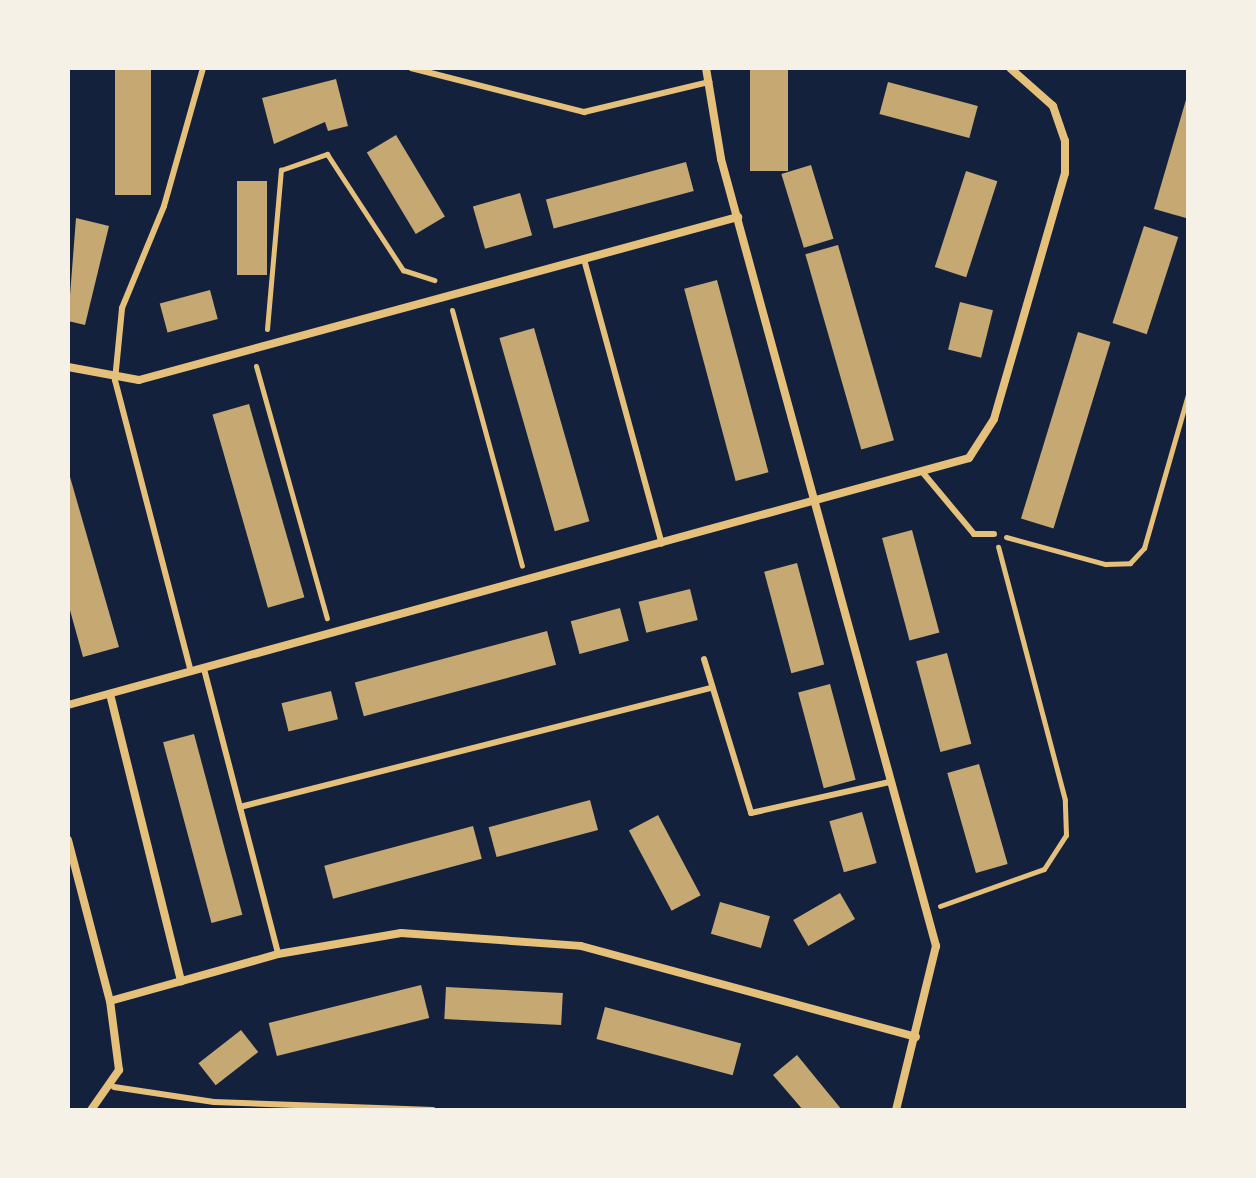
<!DOCTYPE html>
<style>
body{margin:0}
#map{position:relative;width:1256px;height:1178px;overflow:hidden;background:#14213d;font-family:Ubuntu,sans-serif}
div>[style]{position:absolute}
[style*='--x']{left:calc(var(--x)*1px);top:calc(var(--y)*1px);width:calc(var(--w)*1px);rotate:calc(var(--a)*1deg)}
.building>*{inset:0;background:#c6a872;transform-origin:0 0}
.path>*{height:5px;margin:-2.5px;padding:0 2.5px;transform-origin:2.5px;border-radius:2.5px;background:#e5c07b}
.service>*{height:6px;margin:-3px;padding:0 3px;transform-origin:3px;border-radius:3px;background:#e5c07b}
.minor>*{height:8px;margin:-4px;padding:0 4px;transform-origin:4px;border-radius:4px;background:#e5c07b}
span{translate:-50% -50%;white-space:nowrap;text-align:center;line-height:1.15;-webkit-text-stroke:8px #f6f1e7;paint-order:stroke}
.frame{position:absolute;inset:0;border:70px solid #f6f1e7;pointer-events:none}
</style>
<div id="map">
<div class="building">
<i style="left:115px;top:68px;width:36px;height:127px"></i>
<i style="left:750px;top:68px;width:38px;height:103px"></i>
<i style="clip-path:polygon(336px 79px,348px 126px,328px 131px,325px 122px,274px 144px,262px 98px)"></i>
<i style="left:888px;top:82px;width:93px;height:33px;rotate:15deg"></i>
<i style="clip-path:polygon(1188px 93px,1188px 210px,1186px 218px,1154px 209px)"></i>
<i style="left:396px;top:135px;width:95px;height:34px;rotate:59deg"></i>
<i style="left:686px;top:162px;width:30px;height:145px;rotate:75deg"></i>
<i style="left:811px;top:165px;width:77px;height:31px;rotate:73deg"></i>
<i style="left:966px;top:171px;width:33px;height:101px;rotate:18deg"></i>
<i style="left:237px;top:181px;width:30px;height:94px"></i>
<i style="left:520px;top:193px;width:44px;height:49px;rotate:74deg"></i>
<i style="clip-path:polygon(76px 218px,109px 226px,85px 325px,68px 321px)"></i>
<i style="left:1144px;top:226px;width:36px;height:102px;rotate:18deg"></i>
<i style="left:838px;top:245px;width:203px;height:34px;rotate:74deg"></i>
<i style="left:717px;top:280px;width:199px;height:34px;rotate:75deg"></i>
<i style="left:210px;top:290px;width:30px;height:52px;rotate:75deg"></i>
<i style="left:960px;top:302px;width:34px;height:49px;rotate:14deg"></i>
<i style="left:534px;top:328px;width:201px;height:36px;rotate:74deg"></i>
<i style="left:1078px;top:332px;width:34px;height:195px;rotate:17deg"></i>
<i style="left:249px;top:404px;width:201px;height:38px;rotate:74deg"></i>
<i style="clip-path:polygon(68px 470px,119px 647px,83px 657px,68px 603px)"></i>
<i style="left:912px;top:530px;width:106px;height:31px;rotate:75deg"></i>
<i style="left:797px;top:563px;width:105px;height:34px;rotate:75deg"></i>
<i style="left:690px;top:589px;width:32px;height:53px;rotate:76deg"></i>
<i style="left:620px;top:608px;width:34px;height:51px;rotate:75deg"></i>
<i style="left:547px;top:631px;width:35px;height:199px;rotate:75deg"></i>
<i style="left:947px;top:653px;width:94px;height:32px;rotate:75deg"></i>
<i style="left:830px;top:684px;width:99px;height:33px;rotate:75deg"></i>
<i style="left:331px;top:691px;width:29px;height:51px;rotate:76deg"></i>
<i style="left:194px;top:734px;width:187px;height:32px;rotate:75deg"></i>
<i style="left:979px;top:764px;width:104px;height:33px;rotate:74deg"></i>
<i style="left:590px;top:800px;width:31px;height:105px;rotate:75deg"></i>
<i style="left:862px;top:812px;width:53px;height:34px;rotate:74deg"></i>
<i style="left:658px;top:815px;width:91px;height:33px;rotate:62deg"></i>
<i style="left:473px;top:826px;width:34px;height:154px;rotate:75deg"></i>
<i style="left:840px;top:893px;width:30px;height:54px;rotate:60deg"></i>
<i style="left:720px;top:902px;width:52px;height:33px;rotate:16deg"></i>
<i style="left:421px;top:985px;width:34px;height:157px;rotate:76deg"></i>
<i style="left:446px;top:987px;width:117px;height:32px;rotate:3deg"></i>
<i style="left:605px;top:1007px;width:141px;height:33px;rotate:15deg"></i>
<i style="left:241px;top:1030px;width:28px;height:54px;rotate:52deg"></i>
<i style="clip-path:polygon(797px 1055px,842px 1110px,803px 1110px,773px 1075px)"></i>
</div>
<div class="path">
<i style="--x:452;--y:310;--w:265;--a:74.7"></i>
<i style="--x:267;--y:329;--w:160;--a:-85"></i>
<i style="--x:281;--y:170;--w:49;--a:-19.2"></i>
<i style="--x:327;--y:154;--w:139;--a:56.8"></i>
<i style="--x:403;--y:270;--w:33;--a:18"></i>
<i style="--x:256;--y:366;--w:262;--a:74.3"></i>
<i style="--x:1006;--y:537;--w:103;--a:15.3"></i>
<i style="--x:1105;--y:564;--w:25;--a:-2"></i>
<i style="--x:1130;--y:563;--w:21;--a:-47"></i>
<i style="--x:1144;--y:548;--w:159;--a:-74"></i>
<i style="--x:940;--y:906;--w:110;--a:-19.6"></i>
<i style="--x:1044;--y:869;--w:40;--a:-57.1"></i>
<i style="--x:1066;--y:835;--w:35;--a:-92"></i>
<i style="--x:1065;--y:800;--w:262;--a:-104.8"></i>
</div>
<div class="service">
<i style="--x:411;--y:68;--w:179;--a:14.3"></i>
<i style="--x:584;--y:112;--w:129;--a:-13.5"></i>
<i style="--x:585;--y:263;--w:291;--a:74.7"></i>
<i style="--x:924;--y:474;--w:78;--a:50.2"></i>
<i style="--x:974;--y:534;--w:20;--a:0"></i>
<i style="--x:704;--y:659;--w:161;--a:73"></i>
<i style="--x:751;--y:813;--w:142;--a:-12.6"></i>
<i style="--x:204;--y:669;--w:294;--a:75.4"></i>
<i style="--x:191;--y:672;--w:302;--a:-104.6"></i>
<i style="--x:115;--y:380;--w:72;--a:-84.4"></i>
<i style="--x:122;--y:308;--w:110;--a:-67.6"></i>
<i style="--x:164;--y:206;--w:143;--a:-74.2"></i>
<i style="--x:240;--y:807;--w:487;--a:-14.2"></i>
<i style="--x:114;--y:1087;--w:101;--a:8.5"></i>
<i style="--x:214;--y:1102;--w:219;--a:2.1"></i>
</div>
<div class="minor">
<i style="--x:706;--y:68;--w:92;--a:80.6"></i>
<i style="--x:721;--y:159;--w:816;--a:74.72"></i>
<i style="--x:936;--y:946;--w:169;--a:103.7"></i>
<i style="--x:68;--y:367;--w:72;--a:10.4"></i>
<i style="--x:139;--y:380;--w:621;--a:-15.22"></i>
<i style="--x:110;--y:694;--w:296;--a:76.1"></i>
<i style="--x:68;--y:705;--w:934;--a:-15.33"></i>
<i style="--x:969;--y:458;--w:46;--a:-57.3"></i>
<i style="--x:994;--y:419;--w:256;--a:-73.9"></i>
<i style="--x:1065;--y:173;--w:32;--a:-90"></i>
<i style="--x:1065;--y:141;--w:37;--a:-109"></i>
<i style="--x:1053;--y:106;--w:57;--a:-138.5"></i>
<i style="--x:68;--y:840;--w:166;--a:75.4"></i>
<i style="--x:91;--y:1110;--w:49;--a:-55"></i>
<i style="--x:119;--y:1070;--w:70;--a:-97.4"></i>
<i style="--x:110;--y:1001;--w:174;--a:-15.6"></i>
<i style="--x:278;--y:954;--w:125;--a:-9.7"></i>
<i style="--x:401;--y:933;--w:180;--a:4.1"></i>
<i style="--x:581;--y:946;--w:347;--a:15.2"></i>
</div>
<div class="frame"></div>
</div>
